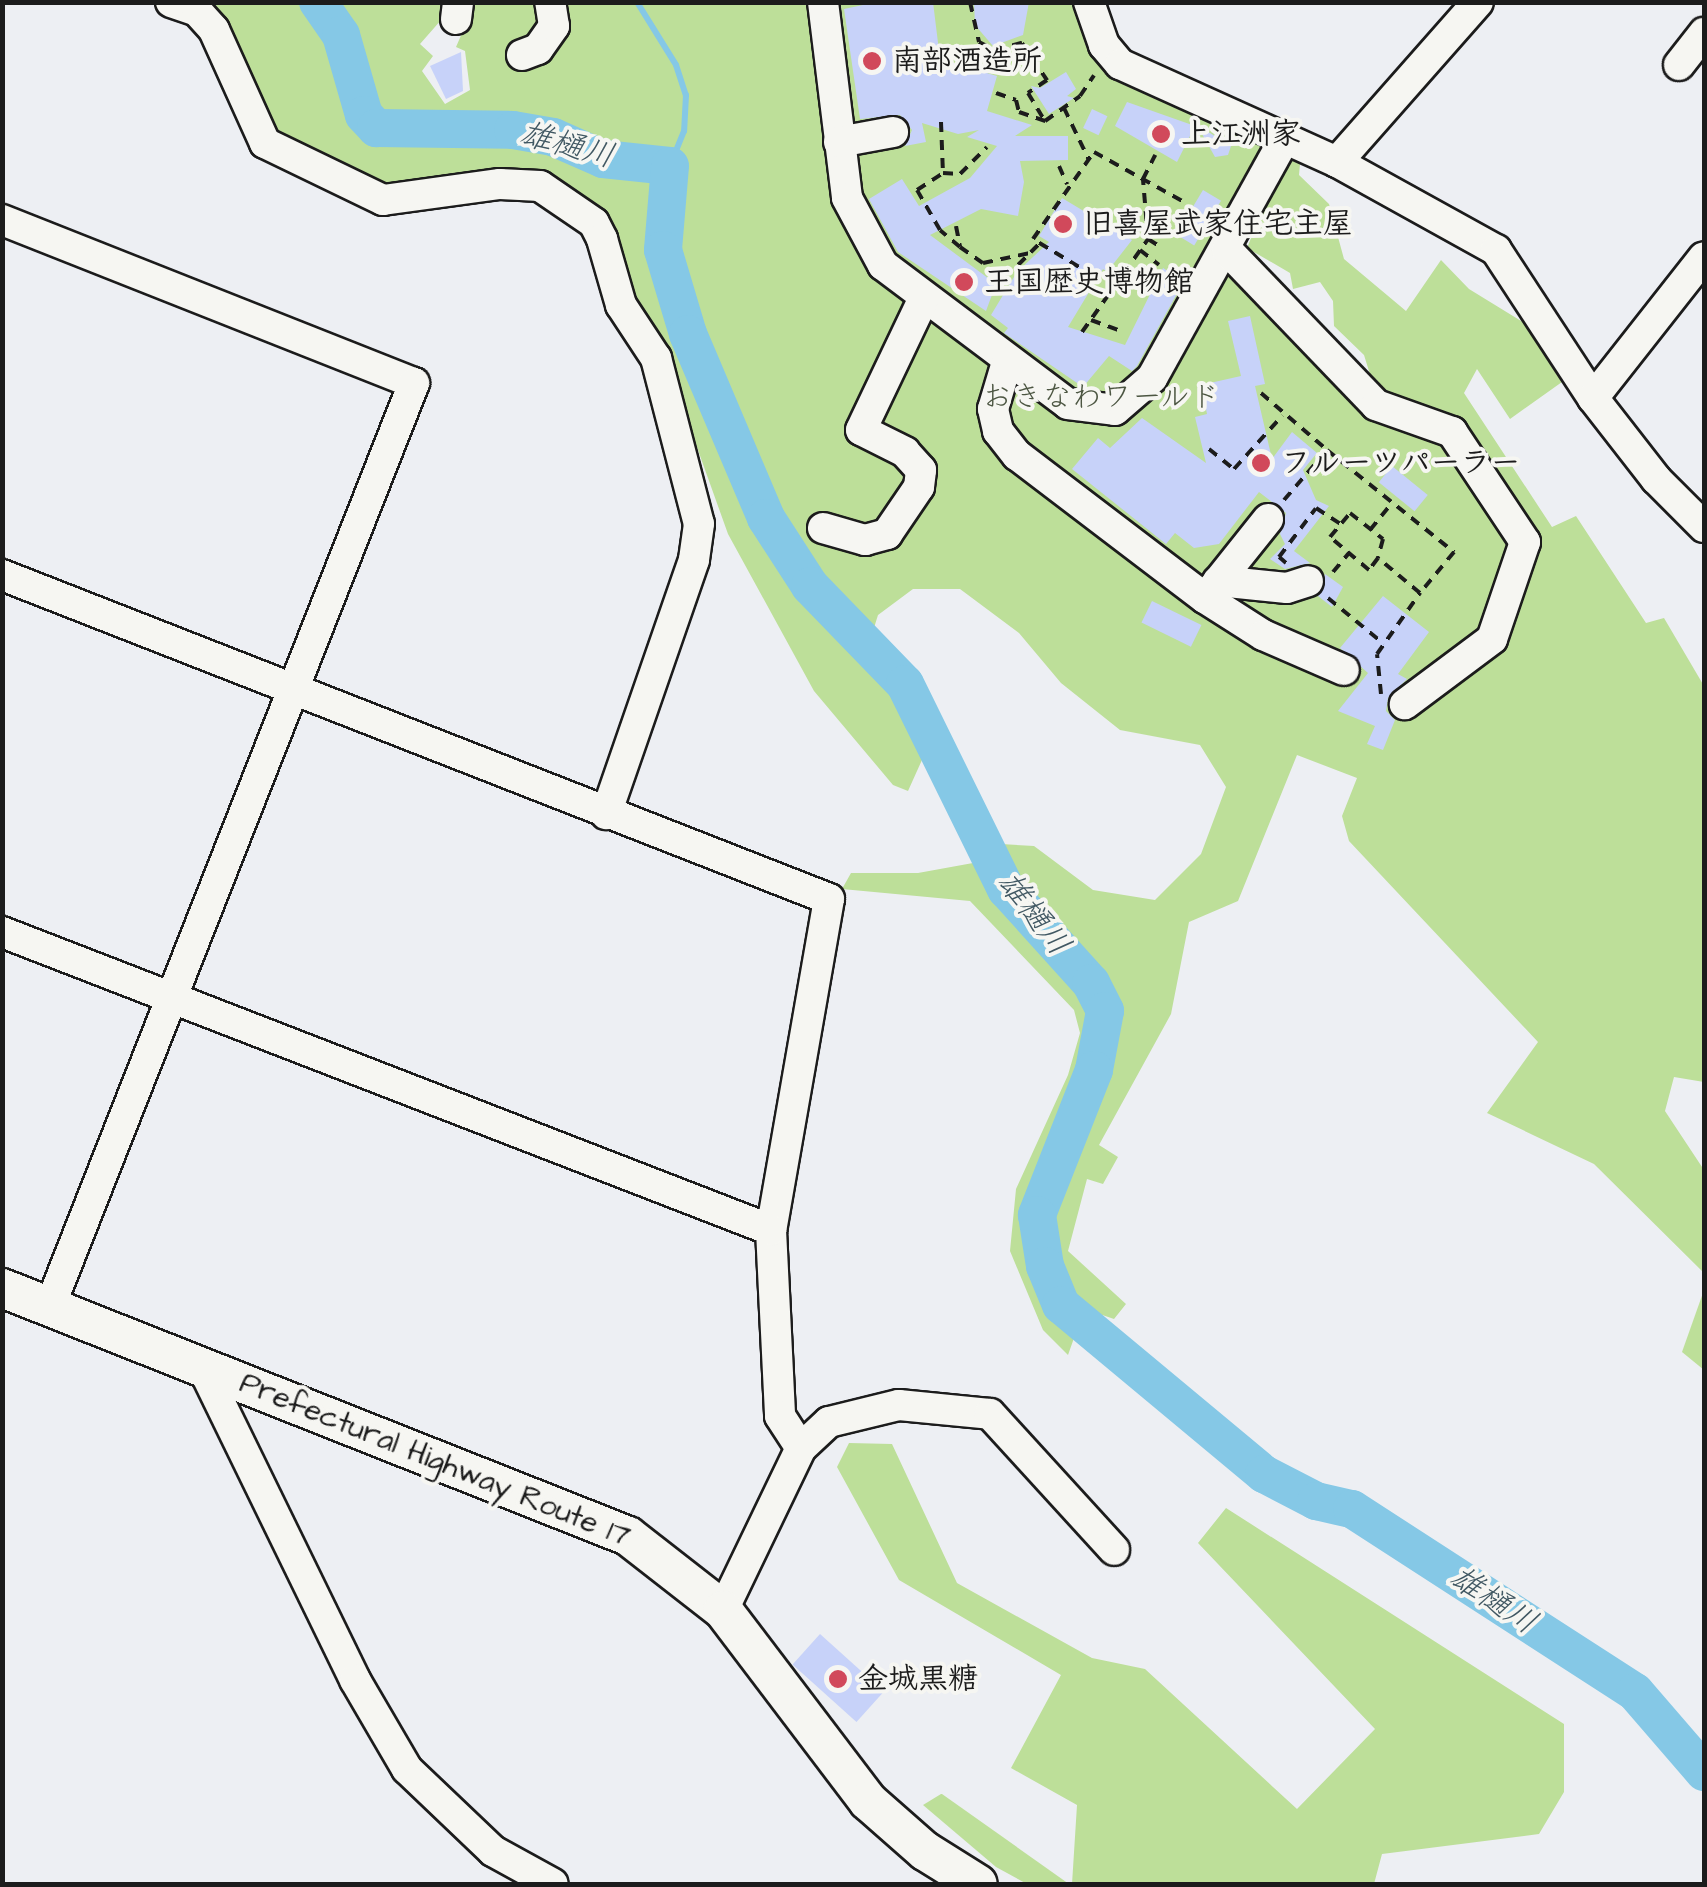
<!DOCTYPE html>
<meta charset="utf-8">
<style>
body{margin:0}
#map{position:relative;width:1707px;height:1887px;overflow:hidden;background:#edeff3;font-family:"Architects Daughter","Klee One",sans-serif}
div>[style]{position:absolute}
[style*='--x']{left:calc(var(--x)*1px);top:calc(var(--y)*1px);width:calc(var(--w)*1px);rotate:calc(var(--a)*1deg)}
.green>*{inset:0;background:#bddf99}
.stream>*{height:6px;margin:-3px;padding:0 3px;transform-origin:3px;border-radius:3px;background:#85c8e6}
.river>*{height:38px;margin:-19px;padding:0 19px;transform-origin:19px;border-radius:19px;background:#85c8e6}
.building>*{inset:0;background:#c7d2f9;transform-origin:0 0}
.path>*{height:4px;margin-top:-2px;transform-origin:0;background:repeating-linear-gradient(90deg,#1c1c1c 0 10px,transparent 0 18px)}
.roads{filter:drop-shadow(2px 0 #1c1c1c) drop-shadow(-2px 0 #1c1c1c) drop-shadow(0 2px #1c1c1c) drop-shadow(0 -2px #1c1c1c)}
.minor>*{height:30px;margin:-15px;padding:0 15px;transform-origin:15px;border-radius:15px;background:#f6f6f2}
.major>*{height:38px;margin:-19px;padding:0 19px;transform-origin:19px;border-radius:19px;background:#f6f6f2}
.dots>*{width:28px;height:28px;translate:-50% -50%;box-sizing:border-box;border:5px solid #f6f6f2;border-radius:50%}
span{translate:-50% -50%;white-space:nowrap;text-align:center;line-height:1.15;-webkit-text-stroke:8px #f6f6f2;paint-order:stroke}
.poi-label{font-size:30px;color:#1c1c1c;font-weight:700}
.left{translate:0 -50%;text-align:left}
.park-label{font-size:30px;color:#4c5642}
.street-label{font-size:30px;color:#1c1c1c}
.water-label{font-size:32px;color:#415863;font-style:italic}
.frame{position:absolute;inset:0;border:5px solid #1c1c1c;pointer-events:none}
</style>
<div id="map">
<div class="green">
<i style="clip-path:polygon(204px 3px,456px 3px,420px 44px,433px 56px,422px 71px,445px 104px,470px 90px,465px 51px,456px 47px,475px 3px,1084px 3px,1104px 59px,1287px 148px,1238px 250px,1377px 397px,1364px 355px,1334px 326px,1333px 301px,1320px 282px,1293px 289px,1290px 273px,1247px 248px,1285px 155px,1300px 164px,1299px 175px,1329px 204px,1344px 259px,1406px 311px,1441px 260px,1469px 289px,1526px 324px,1562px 382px,1510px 419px,1477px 369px,1464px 393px,1552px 527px,1576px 516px,1646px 623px,1664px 618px,1704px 686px,1704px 1082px,1674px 1077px,1665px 1111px,1704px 1170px,1704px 1273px,1594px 1164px,1487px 1113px,1538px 1042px,1349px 841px,1342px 816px,1357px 778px,1297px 755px,1238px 901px,1189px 922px,1171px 1014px,1099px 1145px,1118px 1157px,1103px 1184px,1087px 1179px,1068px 1251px,1126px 1304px,1114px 1319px,1082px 1308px,1036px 1259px,1034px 1285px,1074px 1338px,1068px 1355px,1043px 1330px,1010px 1251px,1016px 1189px,1068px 1075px,1080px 1033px,1074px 1010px,970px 901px,842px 889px,851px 873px,918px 873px,973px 863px,1001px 844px,1034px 846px,1093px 890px,1155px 900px,1201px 854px,1226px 787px,1200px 745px,1120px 730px,1061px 683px,1019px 633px,960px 589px,913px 589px,878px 615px,873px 631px,914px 667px,926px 751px,908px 791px,893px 785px,814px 691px,728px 534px,659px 341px,543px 176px,389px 189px,266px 133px)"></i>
<i style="clip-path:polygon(1704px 1290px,1704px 1370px,1682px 1352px)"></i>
<i style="clip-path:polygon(849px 1443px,892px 1444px,957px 1583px,1092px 1658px,1145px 1669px,1297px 1809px,1375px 1729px,1198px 1543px,1226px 1508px,1564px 1724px,1564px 1792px,1539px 1834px,1382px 1854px,1374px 1884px,1072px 1884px,1077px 1805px,1011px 1768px,1061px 1675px,899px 1580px,837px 1467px)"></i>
<i style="clip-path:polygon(941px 1794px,942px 1794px,1069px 1884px,1027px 1884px,996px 1867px,923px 1805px)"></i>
</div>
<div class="stream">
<i style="--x:637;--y:2;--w:74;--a:58.2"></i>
<i style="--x:676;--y:65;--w:32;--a:72"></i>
<i style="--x:686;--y:95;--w:36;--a:93"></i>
<i style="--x:684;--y:131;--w:38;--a:112"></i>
</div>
<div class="river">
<i style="--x:318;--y:2;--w:40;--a:55.1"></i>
<i style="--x:341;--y:35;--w:83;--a:74"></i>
<i style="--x:364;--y:115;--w:18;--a:47"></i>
<i style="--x:376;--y:128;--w:137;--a:0.8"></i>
<i style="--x:513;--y:130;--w:41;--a:9.9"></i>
<i style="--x:553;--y:137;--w:55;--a:23.7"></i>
<i style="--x:603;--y:159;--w:67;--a:6"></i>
<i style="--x:670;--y:166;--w:84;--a:94.8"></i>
<i style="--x:663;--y:250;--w:88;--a:73.4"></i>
<i style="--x:688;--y:334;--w:200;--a:67"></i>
<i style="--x:766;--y:518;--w:81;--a:57.1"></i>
<i style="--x:810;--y:586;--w:136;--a:45.9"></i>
<i style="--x:905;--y:684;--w:229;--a:63.8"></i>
<i style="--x:1006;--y:889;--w:127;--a:47.9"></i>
<i style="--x:1091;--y:983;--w:31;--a:63"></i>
<i style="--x:1105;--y:1011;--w:60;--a:100.6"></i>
<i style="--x:1094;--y:1070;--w:156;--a:111.5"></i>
<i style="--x:1037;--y:1215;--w:52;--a:81.1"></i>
<i style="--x:1045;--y:1266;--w:42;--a:67.7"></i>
<i style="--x:1061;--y:1305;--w:264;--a:39.8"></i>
<i style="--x:1264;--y:1474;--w:59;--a:27.4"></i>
<i style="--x:1316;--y:1501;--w:37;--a:13"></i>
<i style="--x:1352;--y:1509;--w:337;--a:32.9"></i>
<i style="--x:1635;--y:1692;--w:106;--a:49.2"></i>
</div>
<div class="building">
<i style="clip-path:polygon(877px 2px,933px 2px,940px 59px,997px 76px,987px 111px,1032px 125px,1015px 136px,1068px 136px,1068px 160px,1020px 161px,1024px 182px,1018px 216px,981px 209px,930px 235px,996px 284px,986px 311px,898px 252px,869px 199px,902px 179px,919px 206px,970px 178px,997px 146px,967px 137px,979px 130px,958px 134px,922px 123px,926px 142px,905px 146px,912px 130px,900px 115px,860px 119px,844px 9px)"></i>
<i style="clip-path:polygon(974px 2px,1029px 2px,1023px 35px,993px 46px,975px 25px)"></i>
<i style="clip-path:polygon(461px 52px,463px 91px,446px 99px,430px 66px)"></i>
<i style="clip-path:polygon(1066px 72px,1076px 89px,1067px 96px,1074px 98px,1049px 114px,1031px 86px,1040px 88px)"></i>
<i style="clip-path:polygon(1127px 102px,1195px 126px,1177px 162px,1115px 126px)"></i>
<i style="left:1092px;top:109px;width:17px;height:21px;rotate:25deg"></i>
<i style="clip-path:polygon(1197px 125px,1231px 146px,1228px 155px,1215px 157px)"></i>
<i style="left:1203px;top:190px;width:21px;height:52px;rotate:31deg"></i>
<i style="clip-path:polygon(1062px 198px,1132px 240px,1107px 272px,1103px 269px,1068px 327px,1125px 345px,1163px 268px,1184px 281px,1137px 366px,1132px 371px,1109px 356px,1083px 387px,1004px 333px,1008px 328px,991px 315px,1017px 272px,1049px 242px,1039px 236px)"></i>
<i style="clip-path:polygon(1250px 316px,1265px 384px,1255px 386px,1272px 459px,1292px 432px,1317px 453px,1303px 470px,1316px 500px,1329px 506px,1294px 551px,1310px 563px,1285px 569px,1270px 559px,1285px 544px,1280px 534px,1286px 513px,1259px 492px,1219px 544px,1194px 548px,1175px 533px,1166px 544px,1072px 469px,1098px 438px,1110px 448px,1142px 418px,1206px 463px,1195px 417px,1207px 414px,1201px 385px,1241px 376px,1228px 321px)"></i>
<i style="left:1392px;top:466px;width:46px;height:21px;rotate:39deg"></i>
<i style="clip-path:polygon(1325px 574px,1343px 587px,1332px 607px,1318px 596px)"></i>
<i style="clip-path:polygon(1383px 596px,1429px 632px,1398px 674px,1407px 679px,1388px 698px,1386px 711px,1395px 720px,1383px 750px,1367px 744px,1375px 726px,1338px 711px,1368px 673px,1340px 648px)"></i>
<i style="left:1152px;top:601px;width:55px;height:24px;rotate:26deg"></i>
<i style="left:820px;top:1634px;width:86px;height:41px;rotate:42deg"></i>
</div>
<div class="path">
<i style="--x:970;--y:2;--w:41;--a:77.3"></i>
<i style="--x:979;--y:42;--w:18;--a:27"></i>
<i style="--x:995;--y:50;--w:28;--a:-15"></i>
<i style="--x:1022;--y:43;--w:45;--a:56"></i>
<i style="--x:1047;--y:80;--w:23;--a:146"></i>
<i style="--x:1028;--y:93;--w:33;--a:59"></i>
<i style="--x:1045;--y:121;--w:43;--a:-35.5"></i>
<i style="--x:1080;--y:96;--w:25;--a:-56"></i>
<i style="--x:996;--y:93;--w:21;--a:19"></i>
<i style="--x:1016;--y:100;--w:12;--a:76"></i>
<i style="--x:1019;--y:112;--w:28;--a:19"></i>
<i style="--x:1064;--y:108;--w:58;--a:64.3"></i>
<i style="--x:941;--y:122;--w:51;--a:87.8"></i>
<i style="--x:1059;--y:166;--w:20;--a:66"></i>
<i style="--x:956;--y:226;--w:21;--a:79"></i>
<i style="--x:960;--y:247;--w:28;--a:35"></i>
<i style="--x:983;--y:263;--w:48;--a:-12"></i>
<i style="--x:1148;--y:239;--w:15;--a:32"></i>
<i style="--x:960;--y:247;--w:26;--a:-140"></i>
<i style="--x:940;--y:230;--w:46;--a:-119.9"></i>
<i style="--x:917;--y:190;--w:31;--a:-33"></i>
<i style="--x:943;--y:173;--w:17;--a:3"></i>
<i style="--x:960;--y:174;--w:38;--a:-45"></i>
<i style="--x:1140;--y:250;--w:24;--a:38"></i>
<i style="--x:1018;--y:265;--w:30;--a:-45"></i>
<i style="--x:1098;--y:270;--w:7;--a:124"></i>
<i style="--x:1094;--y:276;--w:71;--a:-148.8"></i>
<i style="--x:1033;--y:239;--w:106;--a:-55"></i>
<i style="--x:1094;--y:152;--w:101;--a:29.1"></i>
<i style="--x:1091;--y:320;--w:33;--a:20"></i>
<i style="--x:1082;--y:332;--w:114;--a:-54.6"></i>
<i style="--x:1148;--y:239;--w:60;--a:-94.8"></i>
<i style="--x:1143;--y:179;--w:27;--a:-63"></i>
<i style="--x:1261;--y:393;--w:87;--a:40.8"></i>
<i style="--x:1209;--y:449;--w:32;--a:39"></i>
<i style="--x:1234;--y:469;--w:72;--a:-47.8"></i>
<i style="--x:1284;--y:500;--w:66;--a:-49.3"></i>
<i style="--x:1327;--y:450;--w:163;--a:38.8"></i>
<i style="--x:1454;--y:552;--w:53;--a:129.7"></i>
<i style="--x:1420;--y:593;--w:55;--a:-140.2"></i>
<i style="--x:1378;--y:558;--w:15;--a:127"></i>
<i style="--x:1369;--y:570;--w:51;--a:-139.8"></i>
<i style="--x:1330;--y:537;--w:31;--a:-50"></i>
<i style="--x:1350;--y:513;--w:42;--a:38.2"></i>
<i style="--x:1383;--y:539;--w:20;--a:105"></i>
<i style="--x:1370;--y:530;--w:35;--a:-51"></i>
<i style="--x:1286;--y:563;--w:9;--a:-139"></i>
<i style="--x:1279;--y:557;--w:61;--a:-52.9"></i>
<i style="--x:1316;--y:508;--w:30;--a:33"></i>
<i style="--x:1333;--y:572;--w:25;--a:-50"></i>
<i style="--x:1328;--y:598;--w:72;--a:39.4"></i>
<i style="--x:1381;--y:694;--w:40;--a:-95.7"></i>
<i style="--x:1377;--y:654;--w:75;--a:-54.8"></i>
</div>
<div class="roads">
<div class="minor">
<i style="--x:171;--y:2;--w:28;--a:19"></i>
<i style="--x:197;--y:11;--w:25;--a:48"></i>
<i style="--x:214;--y:30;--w:124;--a:65.7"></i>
<i style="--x:265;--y:143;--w:131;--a:25.8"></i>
<i style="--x:383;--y:200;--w:118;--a:-7.8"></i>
<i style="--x:500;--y:184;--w:40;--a:2.9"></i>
<i style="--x:540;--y:186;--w:65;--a:34.4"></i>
<i style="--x:594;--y:223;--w:18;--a:63"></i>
<i style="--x:602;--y:239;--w:69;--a:73.9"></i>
<i style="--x:621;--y:305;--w:64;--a:56.6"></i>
<i style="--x:656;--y:358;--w:171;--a:75.5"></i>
<i style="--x:699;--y:524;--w:36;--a:98"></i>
<i style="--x:694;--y:560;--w:269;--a:109.1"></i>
<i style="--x:823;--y:2;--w:197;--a:83"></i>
<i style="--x:847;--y:198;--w:76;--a:61.8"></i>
<i style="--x:883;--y:265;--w:231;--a:36.9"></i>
<i style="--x:1068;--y:404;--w:47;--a:7.3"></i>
<i style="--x:1115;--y:410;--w:49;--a:-40.9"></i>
<i style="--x:1152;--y:378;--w:274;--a:-61"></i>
<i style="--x:1089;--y:2;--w:46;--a:70.8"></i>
<i style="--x:1104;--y:45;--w:25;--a:50"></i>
<i style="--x:1120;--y:64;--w:238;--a:24.3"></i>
<i style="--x:1337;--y:162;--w:182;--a:29"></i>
<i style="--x:1496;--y:250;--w:177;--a:56.8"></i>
<i style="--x:1593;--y:398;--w:103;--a:52.1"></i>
<i style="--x:1656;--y:479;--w:68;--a:45"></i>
<i style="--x:456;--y:19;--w:17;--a:-83"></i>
<i style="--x:522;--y:55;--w:17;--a:-21"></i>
<i style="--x:538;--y:49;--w:28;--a:-55"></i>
<i style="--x:554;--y:26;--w:24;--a:-99"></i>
<i style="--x:1679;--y:65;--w:41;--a:-52"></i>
<i style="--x:839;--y:142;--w:55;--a:-10.5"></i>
<i style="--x:1337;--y:162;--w:213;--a:-48.6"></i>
<i style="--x:2;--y:220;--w:443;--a:21.6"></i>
<i style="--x:414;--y:383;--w:992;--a:111.52"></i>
<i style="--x:1227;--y:250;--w:215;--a:46.1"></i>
<i style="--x:1376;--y:405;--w:81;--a:19.6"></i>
<i style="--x:1452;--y:432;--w:132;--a:56.4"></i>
<i style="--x:1525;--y:542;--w:102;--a:108.8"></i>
<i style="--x:1492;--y:639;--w:109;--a:143.2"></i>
<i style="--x:1007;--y:362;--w:49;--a:106.6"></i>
<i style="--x:993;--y:409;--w:23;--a:77"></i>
<i style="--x:998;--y:431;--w:31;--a:52"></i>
<i style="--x:1017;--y:455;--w:236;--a:37.3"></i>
<i style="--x:1205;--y:598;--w:101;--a:-51.4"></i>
<i style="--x:1593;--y:398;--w:179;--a:-51.8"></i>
<i style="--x:823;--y:528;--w:44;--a:15.9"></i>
<i style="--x:865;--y:540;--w:23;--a:-15"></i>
<i style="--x:887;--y:534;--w:57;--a:-55.8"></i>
<i style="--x:919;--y:487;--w:17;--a:-83"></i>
<i style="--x:921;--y:470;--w:24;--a:-132"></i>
<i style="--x:905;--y:452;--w:49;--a:-153.4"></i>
<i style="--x:861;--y:430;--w:144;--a:-64.5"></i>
<i style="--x:2;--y:575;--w:888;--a:21.39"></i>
<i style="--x:829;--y:899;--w:336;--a:99.9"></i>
<i style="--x:771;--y:1230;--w:186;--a:87.2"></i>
<i style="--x:780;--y:1416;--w:38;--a:57"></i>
<i style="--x:1218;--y:581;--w:69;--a:5.8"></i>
<i style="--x:1287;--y:588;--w:22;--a:-18"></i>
<i style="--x:1205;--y:598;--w:69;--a:32.5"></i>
<i style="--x:1263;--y:635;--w:88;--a:23.4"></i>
<i style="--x:2;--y:932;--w:825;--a:21.18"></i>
<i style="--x:201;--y:1364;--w:352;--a:64"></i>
<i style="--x:355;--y:1680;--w:103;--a:59.7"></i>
<i style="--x:407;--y:1769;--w:119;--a:43.6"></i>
<i style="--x:493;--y:1851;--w:68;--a:28.8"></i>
<i style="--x:723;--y:1610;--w:180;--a:-64.3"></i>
<i style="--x:801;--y:1448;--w:38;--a:-43"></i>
<i style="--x:829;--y:1422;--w:72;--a:-13.7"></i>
<i style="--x:899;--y:1405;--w:91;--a:5.6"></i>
<i style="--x:990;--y:1414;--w:184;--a:47.6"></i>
</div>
<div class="major">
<i style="--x:2;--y:1288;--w:673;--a:21.61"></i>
<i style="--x:628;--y:1536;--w:120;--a:37.9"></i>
<i style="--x:723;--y:1610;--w:240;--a:52.8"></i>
<i style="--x:868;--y:1801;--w:76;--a:41.3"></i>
<i style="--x:925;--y:1851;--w:62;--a:31.9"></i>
</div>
</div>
<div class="dots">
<i style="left:872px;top:61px;background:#d1495b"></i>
<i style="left:1161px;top:134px;background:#d1495b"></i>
<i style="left:1063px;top:224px;background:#d1495b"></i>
<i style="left:964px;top:282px;background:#d1495b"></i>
<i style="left:1261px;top:463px;background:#d1495b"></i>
<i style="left:838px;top:1679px;background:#d1495b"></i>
</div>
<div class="poi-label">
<span class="left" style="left:892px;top:61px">南部酒造所</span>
<span class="left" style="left:1181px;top:134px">上江洲家</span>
<span class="left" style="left:1083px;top:224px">旧喜屋武家住宅主屋</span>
<span class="left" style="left:984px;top:282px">王国歴史博物館</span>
<span class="left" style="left:1281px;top:463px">フルーツパーラー</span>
<span class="left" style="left:858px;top:1679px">金城黒糖</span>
</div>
<div class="park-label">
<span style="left:1101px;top:397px">おきなわワールド</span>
</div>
<div class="street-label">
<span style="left:435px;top:1460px;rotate:22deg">Prefectural Highway Route 17</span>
</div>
<div class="water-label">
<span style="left:567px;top:146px;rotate:15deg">雄樋川</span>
<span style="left:1033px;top:914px;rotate:52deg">雄樋川</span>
<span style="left:1493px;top:1601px;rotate:33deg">雄樋川</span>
</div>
<div class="frame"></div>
</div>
